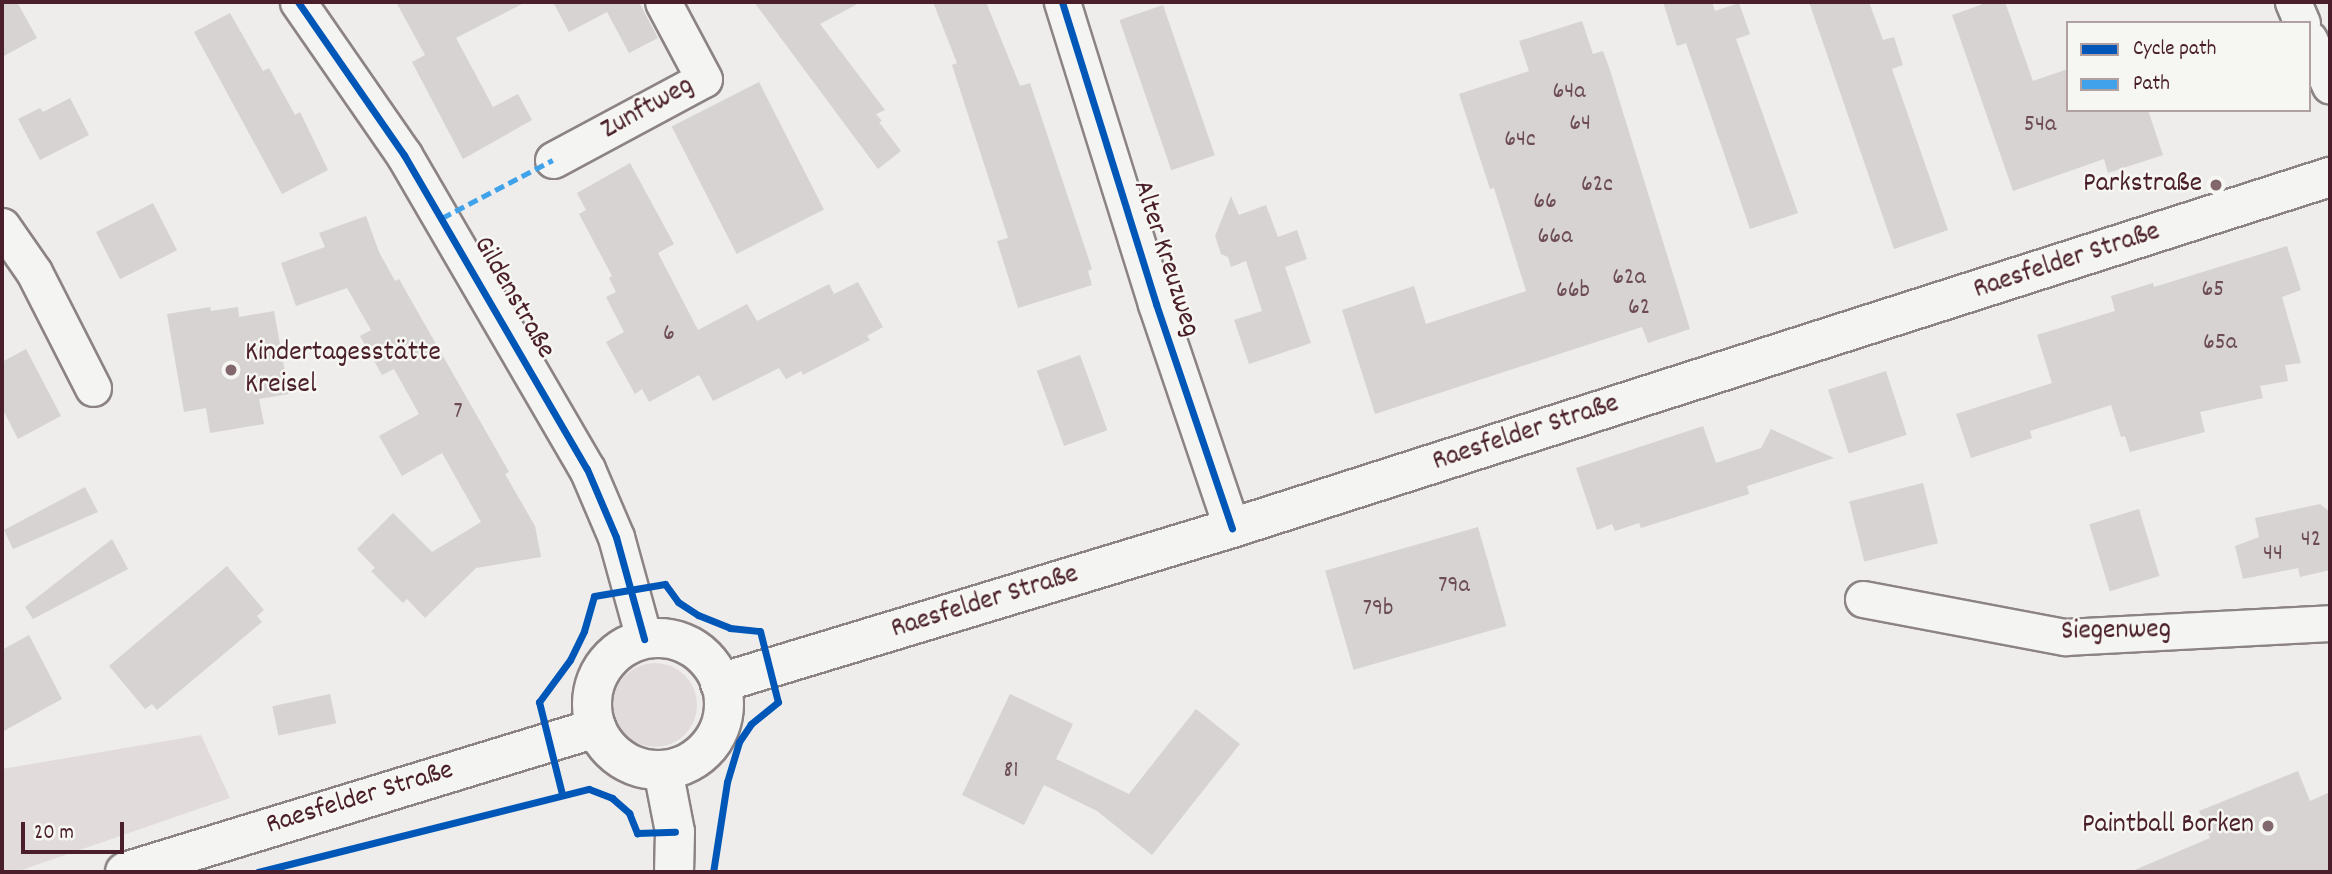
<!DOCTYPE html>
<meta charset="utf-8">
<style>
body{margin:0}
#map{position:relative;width:2332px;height:874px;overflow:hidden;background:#eeedeb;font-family:Dekko,sans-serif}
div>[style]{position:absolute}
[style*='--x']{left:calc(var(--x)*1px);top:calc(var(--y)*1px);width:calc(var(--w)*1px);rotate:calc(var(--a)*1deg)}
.green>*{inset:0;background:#e1dcdb}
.round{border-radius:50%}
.building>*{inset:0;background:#d6d3d2;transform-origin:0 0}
.roads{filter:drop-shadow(2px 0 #8c8385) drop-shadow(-2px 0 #8c8385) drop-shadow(0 2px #8c8385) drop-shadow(0 -2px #8c8385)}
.minor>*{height:35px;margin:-17.5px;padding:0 17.5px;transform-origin:17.5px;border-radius:17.5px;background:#f4f4f2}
.secondary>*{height:38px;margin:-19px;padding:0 19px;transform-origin:19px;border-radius:19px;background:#f4f4f2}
.secondary>.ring{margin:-19px;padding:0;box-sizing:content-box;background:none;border:38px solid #f4f4f2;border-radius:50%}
.quiet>*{height:5px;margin-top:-2.5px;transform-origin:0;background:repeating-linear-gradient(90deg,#40a2eb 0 10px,transparent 0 15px)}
.cycleway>*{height:7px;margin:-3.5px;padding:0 3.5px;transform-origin:3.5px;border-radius:3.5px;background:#0057b8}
.dots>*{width:19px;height:19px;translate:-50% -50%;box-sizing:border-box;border:4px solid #f6f6f2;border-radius:50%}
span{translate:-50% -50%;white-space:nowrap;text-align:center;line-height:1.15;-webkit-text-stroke:5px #f6f6f2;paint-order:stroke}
.number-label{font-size:24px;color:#6d4c55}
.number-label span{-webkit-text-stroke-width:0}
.street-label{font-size:28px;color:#4a1f2b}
.poi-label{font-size:28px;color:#4a1f2b}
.right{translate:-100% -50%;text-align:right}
.left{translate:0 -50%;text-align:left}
.frame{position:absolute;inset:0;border:4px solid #4a1f2b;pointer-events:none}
.legend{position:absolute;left:2066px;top:21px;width:245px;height:91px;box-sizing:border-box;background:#f6f6f2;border:2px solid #b1a0a2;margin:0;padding:9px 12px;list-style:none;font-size:21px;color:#4a1f2b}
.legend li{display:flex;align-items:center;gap:14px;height:35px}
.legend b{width:35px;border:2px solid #b1a0a2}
.scale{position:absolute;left:21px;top:822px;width:103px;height:32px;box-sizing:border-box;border:4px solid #4a1f2b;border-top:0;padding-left:9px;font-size:21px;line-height:24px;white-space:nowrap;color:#4a1f2b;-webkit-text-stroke:5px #f6f6f2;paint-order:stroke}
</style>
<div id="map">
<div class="green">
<i class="round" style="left:613px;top:663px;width:84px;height:84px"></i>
<i style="clip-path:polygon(201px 735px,230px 798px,16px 872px,2px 872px,2px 769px)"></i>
</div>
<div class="building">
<i style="clip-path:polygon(2px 2px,17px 2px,37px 38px,2px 57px)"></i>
<i style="clip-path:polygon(396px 2px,526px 2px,456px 38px,493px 107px,518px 94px,532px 120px,463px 159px,412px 62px,425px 55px)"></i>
<i style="clip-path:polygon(553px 2px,639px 2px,658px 38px,629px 53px,607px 12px,569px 32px)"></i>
<i style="clip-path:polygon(754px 2px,861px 2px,820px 24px,885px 110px,876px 114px,882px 121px,879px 122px,901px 151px,878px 169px)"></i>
<i style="clip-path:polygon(933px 2px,986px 2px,1020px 86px,1030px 83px,1092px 269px,1088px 271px,1092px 285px,1018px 308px,997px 241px,1008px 238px,952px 65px,957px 63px)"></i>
<i style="clip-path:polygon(1663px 2px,1712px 2px,1715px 11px,1739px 3px,1750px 34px,1736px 39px,1798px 213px,1750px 229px,1686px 43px,1677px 46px)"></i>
<i style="clip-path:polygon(1809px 2px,1869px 2px,1883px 40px,1894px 37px,1903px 65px,1892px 69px,1948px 230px,1894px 249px)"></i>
<i style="clip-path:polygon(1989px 2px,2005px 2px,2033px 81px,2068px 69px,2068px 110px,2148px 110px,2163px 155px,2108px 173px,2104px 159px,2013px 191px,1952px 15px)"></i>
<i style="left:1163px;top:5px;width:159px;height:46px;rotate:71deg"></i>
<i style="clip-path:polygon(230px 13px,263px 71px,269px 68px,295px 115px,300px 112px,328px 170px,282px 194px,194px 32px)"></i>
<i style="clip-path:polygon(1582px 21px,1593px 54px,1603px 51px,1609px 67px,1690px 329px,1648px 343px,1642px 327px,1375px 414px,1342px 310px,1414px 286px,1426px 324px,1526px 291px,1494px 188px,1490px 189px,1459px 94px,1529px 71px,1519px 41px)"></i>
<i style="left:759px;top:82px;width:143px;height:98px;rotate:63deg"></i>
<i style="clip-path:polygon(70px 98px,89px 135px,40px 160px,18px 119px,40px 108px,43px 112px)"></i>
<i style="clip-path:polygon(630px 163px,674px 244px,658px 253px,698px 330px,747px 304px,757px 321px,829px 284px,834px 294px,858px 282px,883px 327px,867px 336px,870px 340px,803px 375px,801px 371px,786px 379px,779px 368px,713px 401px,699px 375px,649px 402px,642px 389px,635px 394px,606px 342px,624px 332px,606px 297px,616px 292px,609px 278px,612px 276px,579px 214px,586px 210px,577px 193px)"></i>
<i style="clip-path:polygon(1231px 196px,1239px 215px,1266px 205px,1278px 237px,1297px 230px,1307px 259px,1285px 267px,1311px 343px,1249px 364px,1234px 320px,1262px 311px,1246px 261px,1231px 267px,1228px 257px,1221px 254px,1215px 236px)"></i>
<i style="left:153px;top:203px;width:53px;height:64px;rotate:63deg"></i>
<i style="clip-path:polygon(366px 216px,379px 252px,395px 281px,399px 279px,509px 472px,505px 474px,535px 526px,541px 557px,476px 568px,425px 618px,407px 599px,403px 603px,371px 571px,375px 568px,357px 549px,393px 513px,432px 552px,481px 522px,442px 453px,402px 476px,379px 436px,419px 414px,394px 369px,382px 375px,360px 336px,371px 330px,347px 288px,296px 306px,281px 263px,325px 247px,319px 233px)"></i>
<i style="clip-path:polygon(2287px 246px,2301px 290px,2282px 297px,2301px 363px,2285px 365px,2288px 381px,2260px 386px,2263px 398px,2200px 412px,2205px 432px,2130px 452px,2125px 436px,2121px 437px,2111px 405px,2030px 431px,2032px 438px,1971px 458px,1956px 414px,2052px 383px,2037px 335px,2115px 311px,2111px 296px,2153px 283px,2154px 287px)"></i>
<i style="clip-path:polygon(210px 307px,211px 311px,238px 307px,239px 317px,274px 311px,289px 394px,259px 399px,264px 424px,210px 433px,206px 408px,184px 412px,167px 314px)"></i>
<i style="clip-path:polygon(26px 349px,61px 416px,18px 439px,2px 408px,2px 362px)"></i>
<i style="left:1080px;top:355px;width:80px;height:46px;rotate:70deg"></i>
<i style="left:1886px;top:371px;width:67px;height:61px;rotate:72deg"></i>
<i style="clip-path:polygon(1703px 426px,1716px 463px,1761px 448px,1771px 429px,1834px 458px,1747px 486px,1749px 494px,1641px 528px,1639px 523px,1615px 531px,1612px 524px,1597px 530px,1576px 468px)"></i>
<i style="left:1923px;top:483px;width:62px;height:76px;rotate:76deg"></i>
<i style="clip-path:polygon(85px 487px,98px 512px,13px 549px,4px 530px)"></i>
<i style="clip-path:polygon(2320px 504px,2330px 512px,2330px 570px,2300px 577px,2298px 568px,2243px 579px,2235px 546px,2259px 537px,2255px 518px)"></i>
<i style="left:2139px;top:509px;width:70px;height:52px;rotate:73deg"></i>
<i style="left:1478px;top:527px;width:103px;height:159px;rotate:74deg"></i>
<i style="clip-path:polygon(112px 539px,128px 569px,33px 619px,25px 607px)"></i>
<i style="clip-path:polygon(227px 566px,264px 610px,257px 616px,262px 622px,157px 710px,152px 704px,145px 709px,109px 666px)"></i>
<i style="clip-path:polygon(29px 635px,62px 699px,2px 732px,2px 650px)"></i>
<i style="left:330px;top:694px;width:30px;height:59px;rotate:78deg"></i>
<i style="clip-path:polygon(1010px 694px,1073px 724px,1056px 759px,1129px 794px,1196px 709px,1240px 744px,1152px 855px,1097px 811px,1044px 785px,1024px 825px,962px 795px)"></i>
<i style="clip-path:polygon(2298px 771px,2310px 801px,2330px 792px,2330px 872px,2130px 872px,2210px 838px,2199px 811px)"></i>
</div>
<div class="roads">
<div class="minor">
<i style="--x:298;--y:2;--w:186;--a:55.3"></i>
<i style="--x:404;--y:155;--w:363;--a:59.8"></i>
<i style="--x:587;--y:469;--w:74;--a:66.9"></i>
<i style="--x:616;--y:537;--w:106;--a:74.6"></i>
<i style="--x:1062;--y:2;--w:316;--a:72.7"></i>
<i style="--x:1156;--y:304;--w:237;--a:71.3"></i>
<i style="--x:2293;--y:2;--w:23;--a:67"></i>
<i style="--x:2309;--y:39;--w:51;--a:65.9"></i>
<i style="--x:553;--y:160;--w:171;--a:-28.2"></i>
<i style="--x:704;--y:79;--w:87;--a:-118"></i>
<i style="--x:2;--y:226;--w:56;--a:55.2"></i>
<i style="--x:34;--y:272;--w:130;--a:63"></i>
<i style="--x:1863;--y:599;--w:206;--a:10.7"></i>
<i style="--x:2065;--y:637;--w:265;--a:-3"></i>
</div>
<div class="secondary">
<i class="ring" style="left:592px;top:638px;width:94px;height:94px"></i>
<i style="--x:720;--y:683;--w:535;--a:-16.84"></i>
<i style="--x:1232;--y:528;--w:1153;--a:-17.73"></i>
<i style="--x:663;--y:770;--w:63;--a:79"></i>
<i style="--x:675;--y:832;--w:40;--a:91.4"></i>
<i style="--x:125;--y:872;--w:493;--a:-17"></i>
</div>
</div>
<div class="quiet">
<i style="--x:442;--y:218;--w:125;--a:-27.6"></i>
</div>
<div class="cycleway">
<i style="--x:298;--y:2;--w:186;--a:55.3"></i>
<i style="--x:404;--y:155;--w:363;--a:59.8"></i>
<i style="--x:587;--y:469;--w:74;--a:66.9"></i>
<i style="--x:616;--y:537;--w:106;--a:74.6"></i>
<i style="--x:1062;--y:2;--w:316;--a:72.7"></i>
<i style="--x:1156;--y:304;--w:237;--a:71.3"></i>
<i style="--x:562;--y:794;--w:95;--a:-104"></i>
<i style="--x:539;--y:702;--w:52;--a:-53.6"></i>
<i style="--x:570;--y:660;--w:32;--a:-64"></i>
<i style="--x:584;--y:631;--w:36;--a:-74"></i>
<i style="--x:594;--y:596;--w:72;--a:-9.6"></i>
<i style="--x:665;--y:584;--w:22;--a:54"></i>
<i style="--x:678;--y:602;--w:24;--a:33"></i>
<i style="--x:698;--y:615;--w:35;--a:22"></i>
<i style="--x:730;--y:628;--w:30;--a:6"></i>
<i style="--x:760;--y:631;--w:73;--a:75.8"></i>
<i style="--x:778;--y:702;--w:35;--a:141"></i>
<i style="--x:751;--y:724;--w:22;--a:124"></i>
<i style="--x:739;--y:742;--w:42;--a:106.7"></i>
<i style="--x:727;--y:782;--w:91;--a:98.8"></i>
<i style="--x:258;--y:872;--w:341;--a:-14.1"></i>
<i style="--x:589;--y:789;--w:25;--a:21"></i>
<i style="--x:612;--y:798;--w:23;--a:41"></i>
<i style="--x:629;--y:813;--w:22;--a:68"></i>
<i style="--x:637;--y:833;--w:38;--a:-2"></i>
</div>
<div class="dots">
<i style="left:2216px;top:185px;background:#83676e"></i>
<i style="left:231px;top:370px;background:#83676e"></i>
<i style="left:2268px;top:826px;background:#83676e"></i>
</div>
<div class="number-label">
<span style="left:1569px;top:93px">64a</span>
<span style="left:1580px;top:125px">64</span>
<span style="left:2040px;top:126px">54a</span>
<span style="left:1520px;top:141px">64c</span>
<span style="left:1597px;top:186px">62c</span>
<span style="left:1545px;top:203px">66</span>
<span style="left:1555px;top:238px">66a</span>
<span style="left:1629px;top:279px">62a</span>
<span style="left:2213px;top:291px">65</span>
<span style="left:1573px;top:292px">66b</span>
<span style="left:1639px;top:309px">62</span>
<span style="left:669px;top:335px">6</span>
<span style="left:2220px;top:344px">65a</span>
<span style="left:458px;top:413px">7</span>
<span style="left:2311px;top:541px">42</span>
<span style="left:2273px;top:555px">44</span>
<span style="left:1454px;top:587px">79a</span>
<span style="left:1378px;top:610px">79b</span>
<span style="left:1011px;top:772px">81</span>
</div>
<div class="street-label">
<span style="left:648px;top:109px;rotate:-29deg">Zunftweg</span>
<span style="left:1165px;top:259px;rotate:72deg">Alter Kreuzweg</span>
<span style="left:2067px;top:262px;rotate:-18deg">Raesfelder Straße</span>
<span style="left:513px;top:298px;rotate:60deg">Gildenstraße</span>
<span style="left:1526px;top:434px;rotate:-18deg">Raesfelder Straße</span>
<span style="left:985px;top:603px;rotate:-17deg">Raesfelder Straße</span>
<span style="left:2116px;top:632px;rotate:-1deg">Siegenweg</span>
<span style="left:360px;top:799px;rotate:-17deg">Raesfelder Straße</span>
</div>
<div class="poi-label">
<span class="right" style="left:2202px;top:185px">Parkstraße</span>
<span class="left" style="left:245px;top:370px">Kindertagesstätte<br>Kreisel</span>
<span class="right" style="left:2254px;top:826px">Paintball Borken</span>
</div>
<div class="frame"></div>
<ul class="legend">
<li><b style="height:9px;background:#0057b8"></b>Cycle path</li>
<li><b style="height:9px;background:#40a2eb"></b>Path</li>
</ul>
<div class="scale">20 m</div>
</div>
